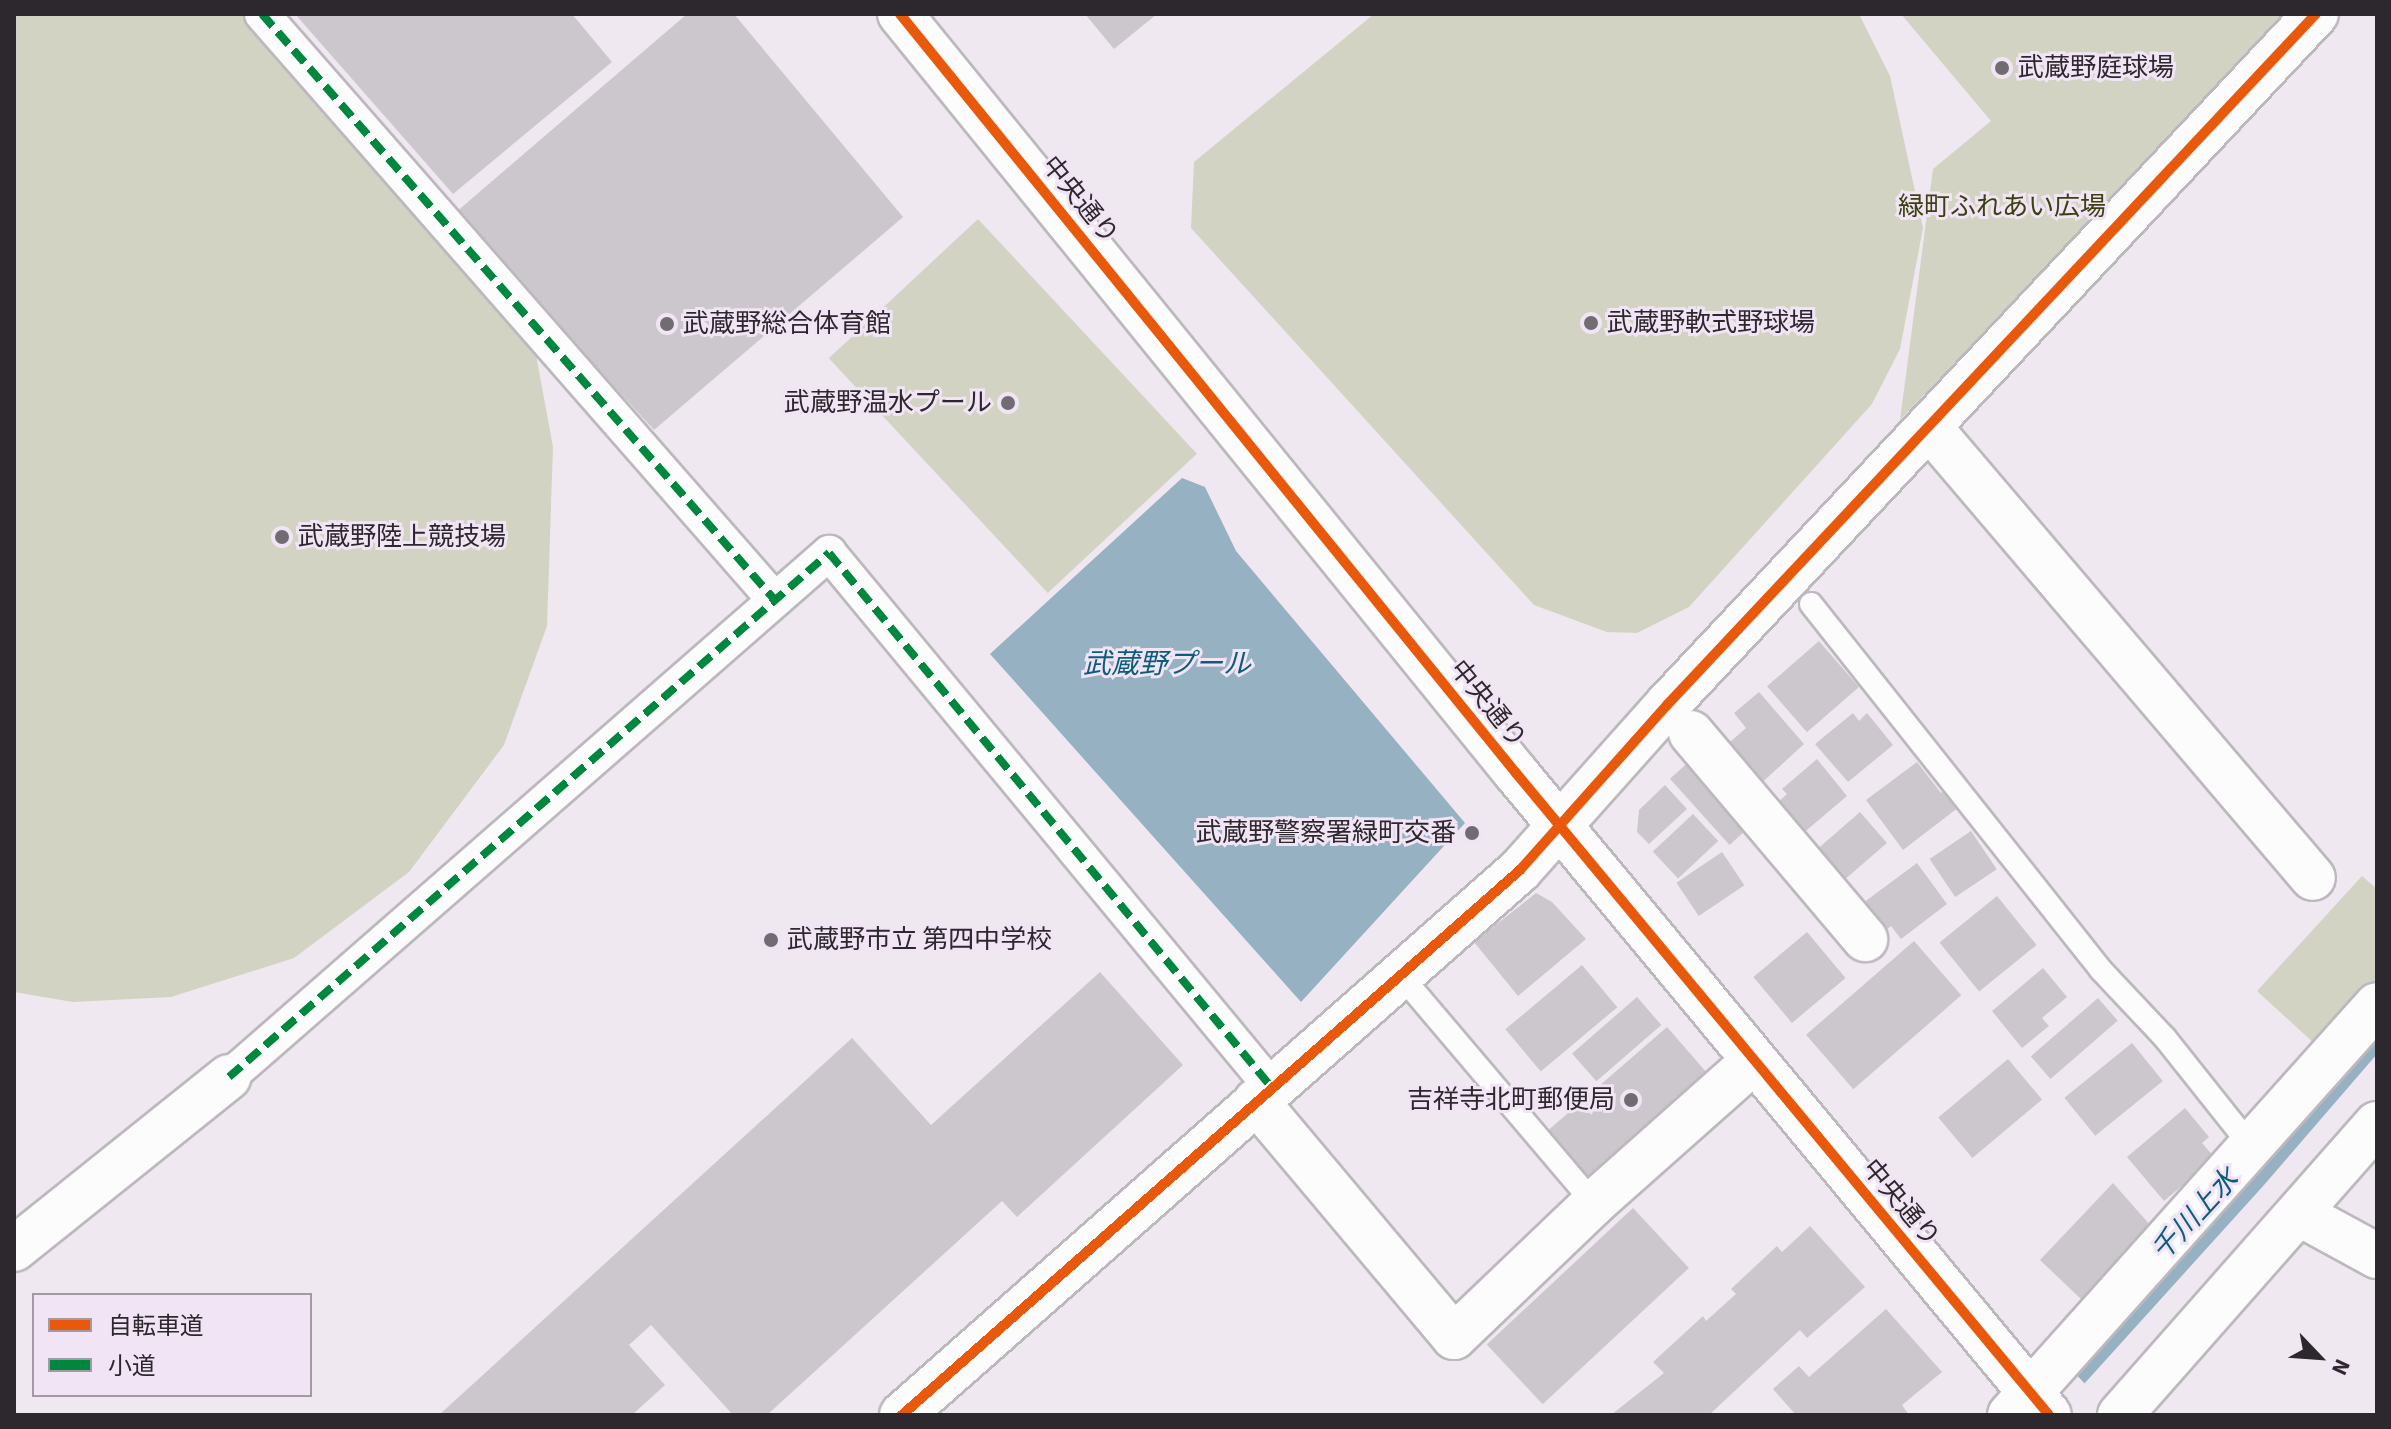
<!DOCTYPE html>
<meta charset="utf-8">
<style>
body{margin:0}
#map{position:relative;width:2391px;height:1429px;overflow:hidden;background:#efe8f0;font-family:"Source Sans 3","Noto Sans JP",sans-serif}
div>[style]{position:absolute}
[style*='--x']{left:calc(var(--x)*1px);top:calc(var(--y)*1px);width:calc(var(--w)*1px);rotate:calc(var(--a)*1deg)}
.green>*{inset:0;background:#d2d3c2;transform-origin:0 0}
.water>*{inset:0;background:#95b1c2}
.pier>*{inset:0;background:#efe8f0}
.building>*{inset:0;background:#ccc7cd;transform-origin:0 0}
.roads{filter:drop-shadow(2px 0 #bdb8be) drop-shadow(-2px 0 #bdb8be) drop-shadow(0 2px #bdb8be) drop-shadow(0 -2px #bdb8be)}
.service>*{height:22px;margin:-11px;padding:0 11px;transform-origin:11px;border-radius:11px;background:#fdfcfd}
.pedestrian>*{height:34px;margin:-17px;padding:0 17px;transform-origin:17px;border-radius:17px;background:#fdfcfd}
.minor>*{height:44px;margin:-22px;padding:0 22px;transform-origin:22px;border-radius:22px;background:#fdfcfd}
.tertiary>*{height:44px;margin:-22px;padding:0 22px;transform-origin:22px;border-radius:22px;background:#fdfcfd}
.quiet>*{height:8px;margin-top:-4px;transform-origin:0;background:repeating-linear-gradient(90deg,#00873e 0 16px,transparent 0 24px)}
.cycleway>*{height:10px;margin:-5px;padding:0 5px;transform-origin:5px;border-radius:5px;background:#e8590c}
.dots>*{width:22px;height:22px;translate:-50% -50%;box-sizing:border-box;border:4px solid #f1e4f4;border-radius:50%}
span{translate:-50% -50%;white-space:nowrap;text-align:center;line-height:1.15;-webkit-text-stroke:6px #f1e4f4;paint-order:stroke}
.poi-label{font-size:26px;color:#2d282e}
.left{translate:0 -50%;text-align:left}
.right{translate:-100% -50%;text-align:right}
.street-label{font-size:26px;color:#2d282e}
.park-label{font-size:26px;color:#3b400f}
.water-label{font-size:28px;color:#0b5d7c;font-style:italic}
.frame{position:absolute;inset:0;border:16px solid #2d282e;pointer-events:none}
.legend{position:absolute;left:32px;top:1293px;width:280px;height:104px;box-sizing:border-box;background:#f1e4f4;border:2px solid #a399a5;margin:0;padding:10px 14px;list-style:none;font-size:24px;color:#2d282e}
.legend li{display:flex;align-items:center;gap:16px;height:40px}
.legend b{width:40px;border:2px solid #a399a5}
.north{position:absolute;left:2279px;top:1317px;width:80px;height:80px;-webkit-text-stroke:6px #f1e4f4;paint-order:stroke;rotate:115deg;font-size:22px;font-weight:700;line-height:32px;text-align:center;color:#2d282e}
.north::after{content:'';display:block;margin:auto;width:28px;height:36px;background:#2d282e;clip-path:polygon(50% 0,100% 100%,50% 72%,0 100%)}
</style>
<div id="map">
<div class="green">
<i style="clip-path:polygon(14px 14px,246px 14px,534px 344px,553px 447px,547px 626px,504px 745px,409px 872px,294px 958px,171px 997px,73px 1002px,14px 992px)"></i>
<i style="clip-path:polygon(1374px 14px,1859px 14px,1890px 76px,1923px 228px,1900px 349px,1872px 404px,1689px 607px,1637px 633px,1607px 632px,1534px 605px,1191px 228px,1194px 162px)"></i>
<i style="clip-path:polygon(1901px 14px,2288px 14px,1900px 420px,1933px 169px,1991px 121px)"></i>
<i style="left:978px;top:219px;width:321px;height:204px;rotate:47deg"></i>
<i style="clip-path:polygon(2362px 876px,2377px 889px,2377px 979px,2316px 1045px,2257px 991px)"></i>
</div>
<div class="water">
<i style="clip-path:polygon(1182px 478px,1205px 487px,1236px 551px,1465px 823px,1301px 1002px,990px 654px)"></i>
<i style="clip-path:polygon(2377px 1033px,2377px 1054px,2264px 1185px,2056px 1415px,2034px 1415px)"></i>
</div>
<div class="pier">
<i style="clip-path:polygon(2071px 1369px,2088px 1387px,2061px 1415px,2030px 1415px)"></i>
</div>
<div class="building">
<i style="clip-path:polygon(295px 14px,572px 14px,612px 62px,453px 194px)"></i>
<i style="clip-path:polygon(687px 14px,734px 14px,903px 217px,654px 430px,455px 213px)"></i>
<i style="clip-path:polygon(1085px 14px,1157px 14px,1114px 49px)"></i>
<i style="left:1819px;top:641px;width:61px;height:69px;rotate:49deg"></i>
<i style="clip-path:polygon(1759px 692px,1804px 744px,1755px 789px,1723px 748px,1746px 728px,1734px 713px)"></i>
<i style="clip-path:polygon(1853px 713px,1859px 721px,1867px 713px,1893px 745px,1848px 782px,1815px 744px)"></i>
<i style="left:1693px;top:758px;width:89px;height:31px;rotate:48deg"></i>
<i style="clip-path:polygon(1817px 759px,1847px 796px,1801px 835px,1774px 806px,1787px 794px,1782px 789px)"></i>
<i style="clip-path:polygon(1917px 762px,1941px 793px,1946px 790px,1959px 807px,1903px 850px,1866px 800px)"></i>
<i style="clip-path:polygon(1665px 785px,1687px 809px,1649px 844px,1637px 832px,1639px 810px)"></i>
<i style="left:1860px;top:812px;width:41px;height:62px;rotate:49deg"></i>
<i style="left:1693px;top:814px;width:37px;height:55px;rotate:47deg"></i>
<i style="left:1971px;top:831px;width:46px;height:50px;rotate:56deg"></i>
<i style="left:1722px;top:852px;width:40px;height:55px;rotate:56deg"></i>
<i style="clip-path:polygon(1917px 863px,1947px 904px,1901px 939px,1891px 926px,1884px 932px,1863px 903px)"></i>
<i style="clip-path:polygon(1536px 893px,1552px 902px,1586px 939px,1518px 996px,1474px 942px)"></i>
<i style="left:1997px;top:896px;width:63px;height:74px;rotate:51deg"></i>
<i style="left:1807px;top:932px;width:60px;height:70px;rotate:50deg"></i>
<i style="left:1914px;top:941px;width:72px;height:143px;rotate:49deg"></i>
<i style="left:1582px;top:965px;width:55px;height:100px;rotate:50deg"></i>
<i style="clip-path:polygon(2043px 968px,2067px 997px,2042px 1018px,2049px 1026px,2022px 1048px,1992px 1011px)"></i>
<i style="clip-path:polygon(1100px 972px,1183px 1065px,1017px 1217px,1002px 1201px,767px 1415px,733px 1415px,651px 1325px,629px 1345px,665px 1385px,632px 1415px,439px 1415px,852px 1038px,931px 1125px)"></i>
<i style="left:1637px;top:997px;width:37px;height:86px;rotate:49deg"></i>
<i style="left:2098px;top:998px;width:30px;height:89px;rotate:49deg"></i>
<i style="left:1667px;top:1027px;width:72px;height:162px;rotate:49deg"></i>
<i style="left:2132px;top:1043px;width:49px;height:87px;rotate:51deg"></i>
<i style="left:2008px;top:1059px;width:53px;height:91px;rotate:50deg"></i>
<i style="clip-path:polygon(2185px 1108px,2209px 1137px,2202px 1143px,2215px 1158px,2164px 1201px,2127px 1157px)"></i>
<i style="clip-path:polygon(2113px 1183px,2151px 1226px,2105px 1283px,2102px 1279px,2082px 1300px,2040px 1260px)"></i>
<i style="left:1633px;top:1208px;width:82px;height:200px;rotate:47deg"></i>
<i style="clip-path:polygon(1810px 1226px,1865px 1287px,1807px 1338px,1800px 1330px,1709px 1415px,1611px 1415px,1664px 1373px,1653px 1362px,1703px 1316px,1706px 1321px,1736px 1294px,1731px 1289px,1777px 1246px,1782px 1252px)"></i>
<i style="clip-path:polygon(1886px 1309px,1942px 1372px,1902px 1405px,1909px 1415px,1796px 1415px,1773px 1389px,1799px 1366px,1809px 1377px)"></i>
</div>
<div class="roads">
<div class="service">
<i style="--x:1811;--y:604;--w:467;--a:51.6"></i>
<i style="--x:2101;--y:970;--w:93;--a:46.7"></i>
<i style="--x:2165;--y:1038;--w:138;--a:51.5"></i>
<i style="--x:1402;--y:977;--w:297;--a:49.7"></i>
</div>
<div class="pedestrian">
<i style="--x:262;--y:14;--w:776;--a:48.81"></i>
<i style="--x:229;--y:1077;--w:797;--a:-41.13"></i>
<i style="--x:829;--y:553;--w:695;--a:50.37"></i>
</div>
<div class="minor">
<i style="--x:1929;--y:427;--w:592;--a:49.59"></i>
<i style="--x:1691;--y:733;--w:270;--a:49.8"></i>
<i style="--x:1256;--y:1101;--w:308;--a:50"></i>
<i style="--x:1454;--y:1337;--w:194;--a:-43.7"></i>
<i style="--x:1594;--y:1203;--w:214;--a:-41.6"></i>
<i style="--x:2300;--y:1214;--w:88;--a:28.6"></i>
<i style="--x:14;--y:1249;--w:275;--a:-38.7"></i>
<i style="--x:2010;--y:1415;--w:550;--a:-48.17"></i>
<i style="--x:2120;--y:1415;--w:388;--a:-48.6"></i>
</div>
<div class="tertiary">
<i style="--x:900;--y:14;--w:978;--a:50.94"></i>
<i style="--x:1516;--y:773;--w:834;--a:50.3"></i>
<i style="--x:902;--y:1415;--w:824;--a:-41.41"></i>
<i style="--x:1520;--y:870;--w:221;--a:-48.3"></i>
<i style="--x:1667;--y:705;--w:948;--a:-46.8"></i>
</div>
</div>
<div class="quiet">
<i style="--x:262;--y:14;--w:776;--a:48.81"></i>
<i style="--x:229;--y:1077;--w:797;--a:-41.13"></i>
<i style="--x:829;--y:553;--w:695;--a:50.37"></i>
</div>
<div class="cycleway">
<i style="--x:900;--y:14;--w:978;--a:50.94"></i>
<i style="--x:1516;--y:773;--w:834;--a:50.3"></i>
<i style="--x:902;--y:1415;--w:824;--a:-41.41"></i>
<i style="--x:1520;--y:870;--w:221;--a:-48.3"></i>
<i style="--x:1667;--y:705;--w:948;--a:-46.8"></i>
</div>
<div class="dots">
<i style="left:2002px;top:68px;background:#716b72"></i>
<i style="left:1591px;top:323px;background:#716b72"></i>
<i style="left:667px;top:324px;background:#716b72"></i>
<i style="left:1008px;top:403px;background:#716b72"></i>
<i style="left:282px;top:537px;background:#716b72"></i>
<i style="left:1472px;top:833px;background:#716b72"></i>
<i style="left:771px;top:940px;background:#716b72"></i>
<i style="left:1631px;top:1100px;background:#716b72"></i>
</div>
<div class="poi-label">
<span class="left" style="left:2018px;top:68px">武蔵野庭球場</span>
<span class="left" style="left:1607px;top:323px">武蔵野軟式野球場</span>
<span class="left" style="left:683px;top:324px">武蔵野総合体育館</span>
<span class="right" style="left:992px;top:403px">武蔵野温水プール</span>
<span class="left" style="left:298px;top:537px">武蔵野陸上競技場</span>
<span class="right" style="left:1456px;top:833px">武蔵野警察署緑町交番</span>
<span class="left" style="left:787px;top:940px">武蔵野市立 第四中学校</span>
<span class="right" style="left:1615px;top:1100px">吉祥寺北町郵便局</span>
</div>
<div class="street-label">
<span style="left:1080px;top:200px;rotate:51deg">中央通り</span>
<span style="left:1488px;top:704px;rotate:51deg">中央通り</span>
<span style="left:1901px;top:1203px;rotate:50deg">中央通り</span>
</div>
<div class="park-label">
<span style="left:2002px;top:207px">緑町ふれあい広場</span>
</div>
<div class="water-label">
<span style="left:1167px;top:664px">武蔵野プール</span>
<span style="left:2195px;top:1215px;rotate:-47deg">千川上水</span>
</div>
<div class="frame"></div>
<ul class="legend">
<li><b style="height:10px;background:#e8590c"></b>自転車道</li>
<li><b style="height:10px;background:#00873e"></b>小道</li>
</ul>
<div class="north">N</div>
</div>
